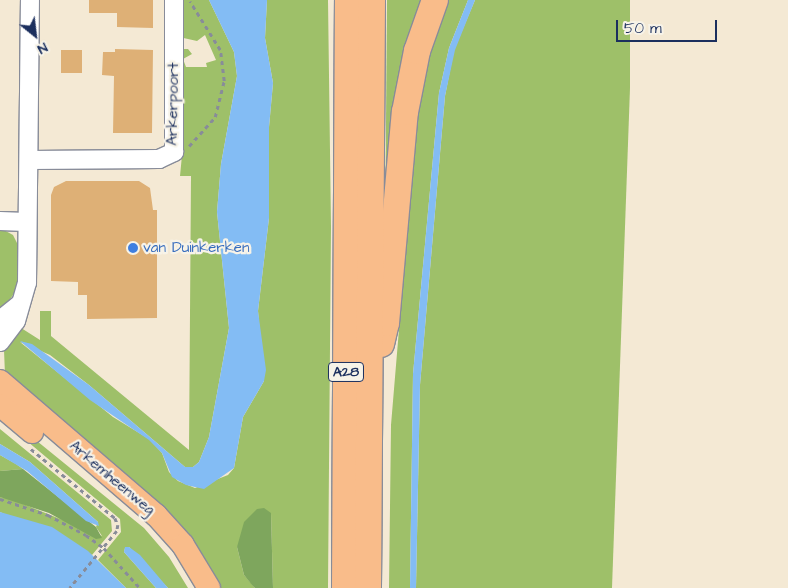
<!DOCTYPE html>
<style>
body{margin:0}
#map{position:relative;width:788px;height:588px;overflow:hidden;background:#f4e9d4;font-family:"Architects Daughter",sans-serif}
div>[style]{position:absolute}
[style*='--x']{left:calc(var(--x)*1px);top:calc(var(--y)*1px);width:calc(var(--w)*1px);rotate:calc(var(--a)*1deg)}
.green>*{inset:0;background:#9ec069}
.forest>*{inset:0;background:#7ea65d}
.water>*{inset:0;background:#83bcf4}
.building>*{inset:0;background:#deb076;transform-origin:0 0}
.path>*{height:2.5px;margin-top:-1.25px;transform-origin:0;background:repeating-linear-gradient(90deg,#888c99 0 4px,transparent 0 8px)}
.roads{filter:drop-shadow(1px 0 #888c99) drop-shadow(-1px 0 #888c99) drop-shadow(0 1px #888c99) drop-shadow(0 -1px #888c99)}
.minor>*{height:18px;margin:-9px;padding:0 9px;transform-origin:9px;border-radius:9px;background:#fff}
.major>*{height:22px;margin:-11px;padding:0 11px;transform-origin:11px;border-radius:11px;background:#f9bc8a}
.highway>*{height:26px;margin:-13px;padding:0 13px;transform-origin:13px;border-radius:13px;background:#f9bc8a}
.dots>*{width:14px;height:14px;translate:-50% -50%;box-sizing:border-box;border:2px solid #f7f3e8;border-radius:50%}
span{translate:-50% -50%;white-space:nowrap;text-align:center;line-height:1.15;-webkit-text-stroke:4.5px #f7f3e8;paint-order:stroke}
.shield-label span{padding:1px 4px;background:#f7f3e8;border:1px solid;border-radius:4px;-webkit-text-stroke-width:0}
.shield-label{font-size:14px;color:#1b2f5e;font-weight:700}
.street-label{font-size:15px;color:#1b2f5e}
.shop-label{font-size:15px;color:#366cbe}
.left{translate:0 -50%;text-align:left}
.north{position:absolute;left:10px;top:10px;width:50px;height:50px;-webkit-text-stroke:4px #f7f3e8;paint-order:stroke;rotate:151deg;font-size:14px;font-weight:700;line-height:20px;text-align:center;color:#1b2f5e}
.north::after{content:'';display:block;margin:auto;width:18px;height:22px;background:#1b2f5e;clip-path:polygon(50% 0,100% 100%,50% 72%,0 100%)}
.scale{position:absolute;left:616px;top:20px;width:101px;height:22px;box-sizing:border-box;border:2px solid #1b2f5e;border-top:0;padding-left:6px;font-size:15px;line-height:18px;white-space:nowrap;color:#1b2f5e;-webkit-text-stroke:4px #f7f3e8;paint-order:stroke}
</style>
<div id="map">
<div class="green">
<i style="clip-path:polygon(180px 0,209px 0,234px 52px,237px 76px,221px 164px,217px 212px,229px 328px,209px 437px,199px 462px,193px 467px,185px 467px,89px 385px,50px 355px,20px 342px,113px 417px,149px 439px,162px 453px,169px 472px,178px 481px,195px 488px,228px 475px,234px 468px,243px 417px,264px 381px,258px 311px,269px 218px,269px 127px,273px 83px,265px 38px,267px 0,328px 0,331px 227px,328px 588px,273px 588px,271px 513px,237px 547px,244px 575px,255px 588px,214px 588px,5px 375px,4px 350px,18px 326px,40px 340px,40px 311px,51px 311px,51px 336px,189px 450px,191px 176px,180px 176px,183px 145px,179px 145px,179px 49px,188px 49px,192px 54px,183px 59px,186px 67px,207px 67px,206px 63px,216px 60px,205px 35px,197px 41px,179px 37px)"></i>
<i style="clip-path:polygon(387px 0,429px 0,385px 248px)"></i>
<i style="clip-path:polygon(447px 0,468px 0,449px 48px,439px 93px,413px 374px,410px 588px,389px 588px,391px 425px,417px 114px,424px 70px)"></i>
<i style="clip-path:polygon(475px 0,630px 0,630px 88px,612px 588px,416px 588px,420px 385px,445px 96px,454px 50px)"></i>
<i style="clip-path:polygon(0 228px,13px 235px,22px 253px,18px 288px,0 313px)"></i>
<i style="clip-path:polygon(0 411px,144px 528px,169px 557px,188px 588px,168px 588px,129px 547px,125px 548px,124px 552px,156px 588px,126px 588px,98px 560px,121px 532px,120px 519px,9px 426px)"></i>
<i style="clip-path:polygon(0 429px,111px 520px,112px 531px,92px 555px,0 512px,0 497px,11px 499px,102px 536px,96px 527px,98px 522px,30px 462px,0 444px)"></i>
<i style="clip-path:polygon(0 455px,16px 464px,23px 469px,0 471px)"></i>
</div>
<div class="forest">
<i style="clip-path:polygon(23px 469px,96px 527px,102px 538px,96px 539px,49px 513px,0 497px,0 471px)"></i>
<i style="clip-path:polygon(264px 508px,271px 513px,273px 588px,255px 588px,252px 585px,244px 575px,237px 547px,244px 522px,257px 509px)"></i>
</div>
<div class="water">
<i style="clip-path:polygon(209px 0,267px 0,265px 38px,273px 83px,269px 127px,269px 218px,258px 311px,266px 370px,264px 381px,243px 417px,234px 468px,204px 489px,186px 485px,172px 477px,162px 453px,149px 440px,90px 400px,20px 341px,32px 344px,89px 385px,185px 467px,193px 467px,199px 462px,209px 437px,229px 328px,217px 212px,221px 164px,237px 76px,234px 52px)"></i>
<i style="clip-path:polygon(468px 0,475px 0,455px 50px,445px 96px,420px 385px,416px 588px,410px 588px,413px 374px,439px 93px,449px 48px)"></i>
<i style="clip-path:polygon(0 444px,30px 462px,98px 522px,99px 526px,86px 521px,27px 471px,0 455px)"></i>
<i style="clip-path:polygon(0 512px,52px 527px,88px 551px,126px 588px,0 588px)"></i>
<i style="clip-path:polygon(125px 547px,129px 547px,140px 555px,168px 588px,156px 588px,124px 552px)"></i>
</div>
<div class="building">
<i style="clip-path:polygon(89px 0,153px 0,153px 28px,117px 27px,117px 13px,89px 13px)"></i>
<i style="clip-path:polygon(115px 49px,153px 50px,152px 133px,113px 133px,114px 76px,102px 75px,103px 52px,115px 52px)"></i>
<i style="left:61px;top:50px;width:21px;height:23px"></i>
<i style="clip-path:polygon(66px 181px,139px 181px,150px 188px,153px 210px,157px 210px,157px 318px,87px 319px,87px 295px,78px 295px,78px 282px,51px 281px,51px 195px,54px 187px)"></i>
</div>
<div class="path">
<i style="--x:189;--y:146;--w:39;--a:-48"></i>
<i style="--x:215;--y:117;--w:37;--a:-76"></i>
<i style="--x:224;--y:81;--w:31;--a:-97"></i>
<i style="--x:220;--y:50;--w:57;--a:-122"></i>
<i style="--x:31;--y:449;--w:109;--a:39.4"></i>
<i style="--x:115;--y:518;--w:8;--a:67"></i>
<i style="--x:118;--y:525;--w:6;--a:99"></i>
<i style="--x:117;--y:531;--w:74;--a:129.5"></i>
<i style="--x:0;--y:499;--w:51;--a:18.4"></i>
<i style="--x:48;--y:515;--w:43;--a:27.8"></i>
<i style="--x:86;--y:535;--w:22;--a:36"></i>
<i style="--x:104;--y:548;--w:54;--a:48"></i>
</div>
<div class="roads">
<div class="minor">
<i style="--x:29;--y:160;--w:130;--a:-0.4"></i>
<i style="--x:159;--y:159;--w:17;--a:-25"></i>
<i style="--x:174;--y:152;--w:152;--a:-90"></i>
<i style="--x:0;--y:221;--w:26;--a:2"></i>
<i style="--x:0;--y:320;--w:26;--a:-39"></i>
<i style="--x:0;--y:342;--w:26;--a:-53"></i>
<i style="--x:16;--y:321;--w:40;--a:-74"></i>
<i style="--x:27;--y:283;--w:283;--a:-89.4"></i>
</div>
<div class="major">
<i style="--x:0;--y:381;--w:206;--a:40.7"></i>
<i style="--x:156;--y:515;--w:40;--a:48"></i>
<i style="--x:183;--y:545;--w:50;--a:58.8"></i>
<i style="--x:0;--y:405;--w:42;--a:40.2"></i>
</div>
<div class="highway">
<i style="--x:381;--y:344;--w:22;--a:-77"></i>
<i style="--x:386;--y:323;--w:212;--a:-84.9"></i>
<i style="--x:405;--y:112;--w:62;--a:-78.9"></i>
<i style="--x:417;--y:51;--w:54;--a:-70.6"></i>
<i style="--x:345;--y:588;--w:588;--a:-89.71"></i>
<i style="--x:368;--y:588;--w:588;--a:-89.61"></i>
</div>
</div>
<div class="dots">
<i style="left:133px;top:248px;background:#3f7fe0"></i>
</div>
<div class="shield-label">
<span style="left:346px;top:372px">A28</span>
</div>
<div class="street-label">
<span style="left:173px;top:104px;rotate:-89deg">Arkerpoort</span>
<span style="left:112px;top:478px;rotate:40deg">Arkemheenweg</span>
</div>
<div class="shop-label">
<span class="left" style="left:143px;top:248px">van Duinkerken</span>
</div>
<div class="north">N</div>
<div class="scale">50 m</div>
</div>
